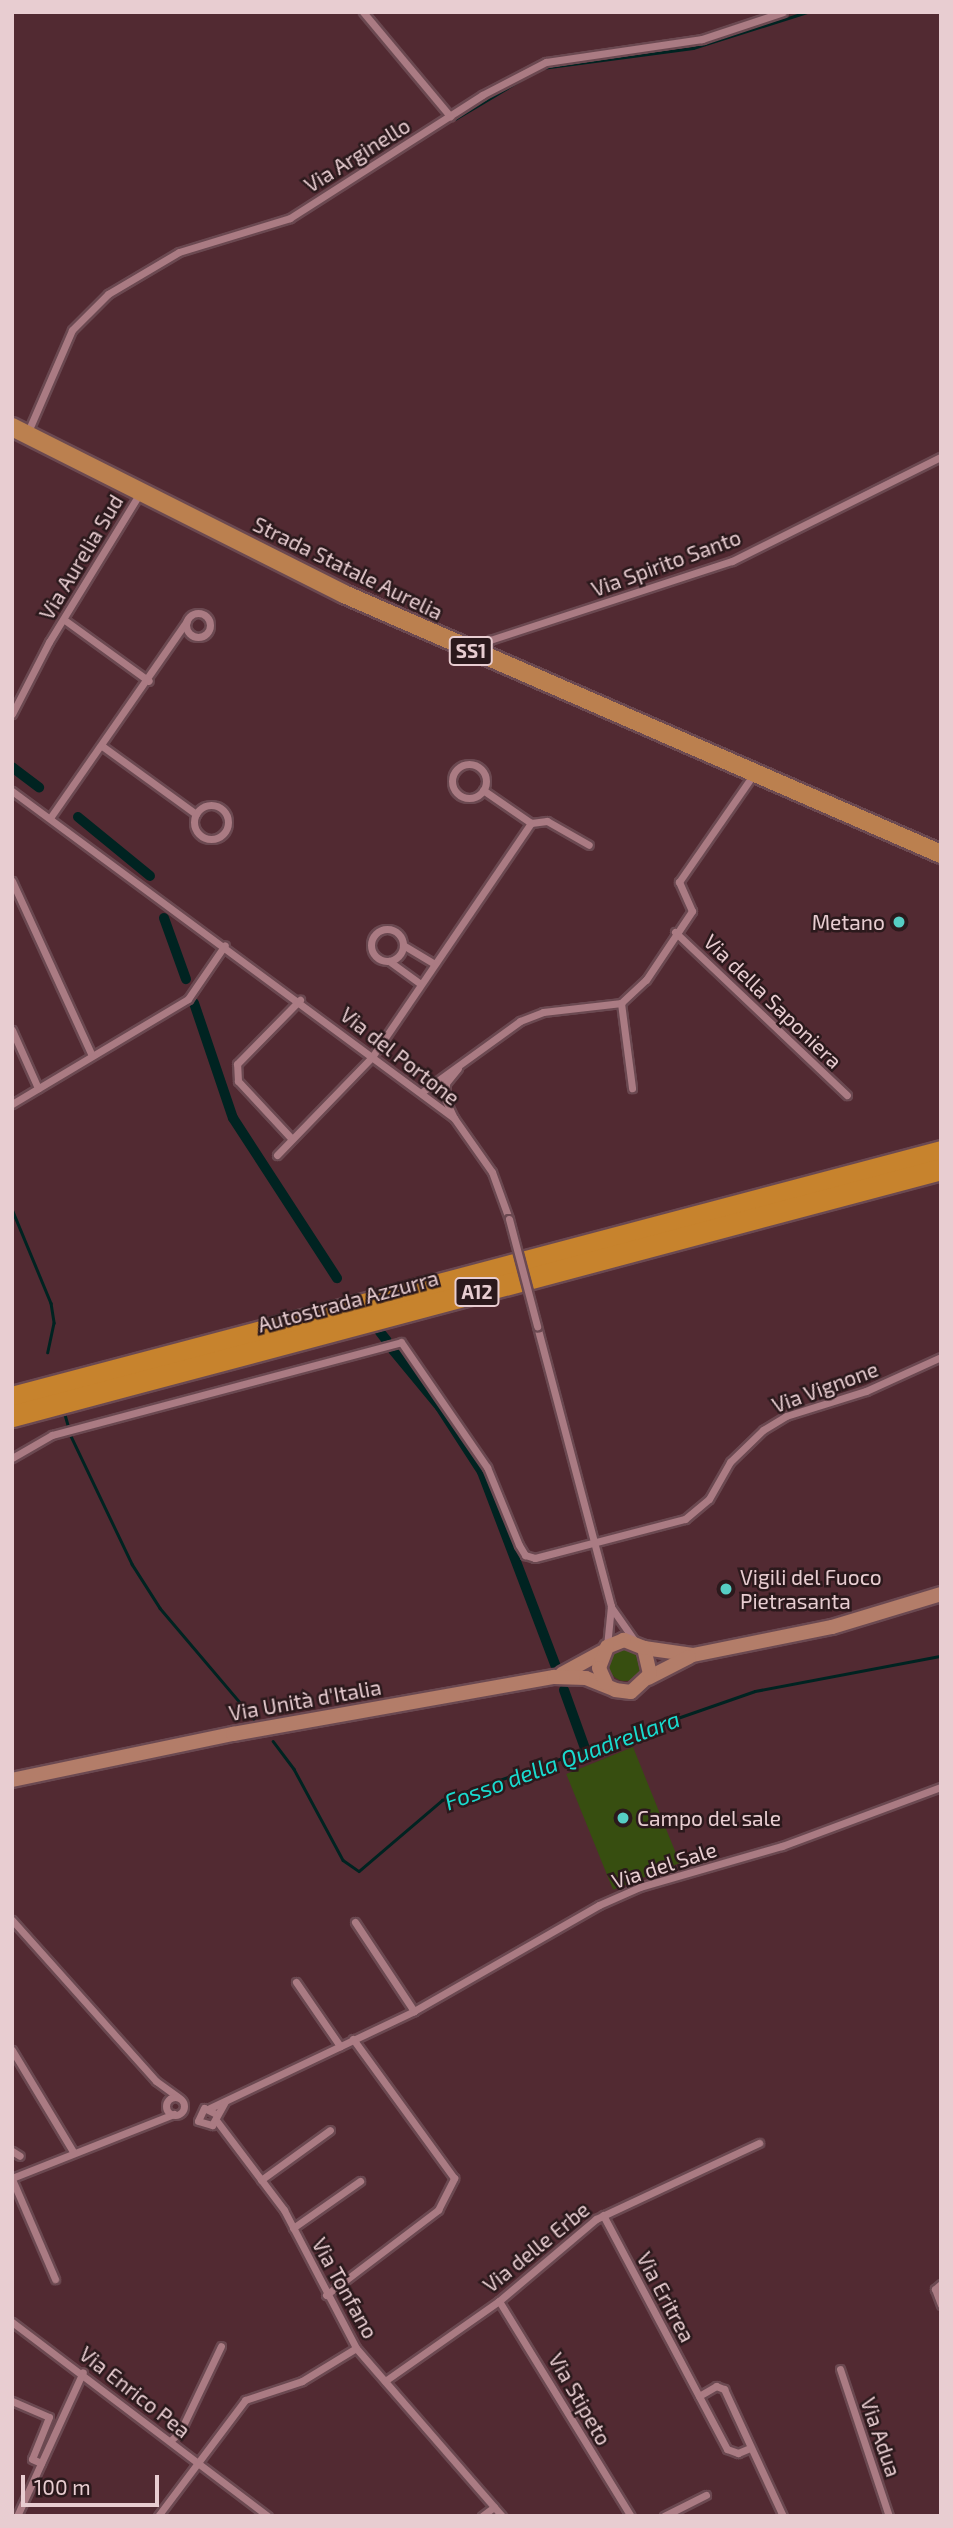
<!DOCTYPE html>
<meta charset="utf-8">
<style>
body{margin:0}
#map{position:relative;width:953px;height:2528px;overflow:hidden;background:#522a32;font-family:"Exo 2",sans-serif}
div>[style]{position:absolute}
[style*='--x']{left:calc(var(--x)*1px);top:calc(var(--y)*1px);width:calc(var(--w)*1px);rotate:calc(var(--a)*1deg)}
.green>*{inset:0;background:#374e10;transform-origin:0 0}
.round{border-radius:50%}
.stream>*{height:2.5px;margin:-1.25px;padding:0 1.25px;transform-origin:1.25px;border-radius:1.25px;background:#002321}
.canal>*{height:10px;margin:-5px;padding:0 5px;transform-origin:5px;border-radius:5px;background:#002321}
.roads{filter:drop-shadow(2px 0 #6b4951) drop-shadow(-2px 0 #6b4951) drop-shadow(0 2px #6b4951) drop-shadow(0 -2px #6b4951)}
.street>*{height:7px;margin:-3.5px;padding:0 3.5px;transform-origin:3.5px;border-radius:3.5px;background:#aa7b83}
.street>.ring{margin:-3.5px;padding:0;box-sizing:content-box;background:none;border:7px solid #aa7b83;border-radius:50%}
.secondary>*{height:14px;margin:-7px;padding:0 7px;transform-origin:7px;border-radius:7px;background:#b37d69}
.primary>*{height:18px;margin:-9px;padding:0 9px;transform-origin:9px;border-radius:9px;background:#bb804f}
.highway>*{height:21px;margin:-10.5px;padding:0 10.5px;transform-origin:10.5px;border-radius:10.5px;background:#c7832d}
.bridges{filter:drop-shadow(2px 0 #6b4951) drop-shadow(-2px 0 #6b4951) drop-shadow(0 2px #6b4951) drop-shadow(0 -2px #6b4951)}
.street-bridge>*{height:7px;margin:-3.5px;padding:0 3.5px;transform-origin:3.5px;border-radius:3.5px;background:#aa7b83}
.dots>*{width:19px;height:19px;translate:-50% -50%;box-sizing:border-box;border:4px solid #2b191c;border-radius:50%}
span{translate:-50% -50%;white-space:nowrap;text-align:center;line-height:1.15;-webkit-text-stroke:5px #2b191c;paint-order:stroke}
.shield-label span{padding:2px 5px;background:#2b191c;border:2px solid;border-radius:5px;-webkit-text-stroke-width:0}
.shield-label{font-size:19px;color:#e8cdd1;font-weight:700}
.street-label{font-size:21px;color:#e8cdd1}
.poi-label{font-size:21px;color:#e8cdd1}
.right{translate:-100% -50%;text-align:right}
.left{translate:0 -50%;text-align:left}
.water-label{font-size:23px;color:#19dbcf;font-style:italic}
.frame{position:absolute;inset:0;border:14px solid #e8cdd1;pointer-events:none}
.scale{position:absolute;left:21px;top:2475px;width:138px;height:32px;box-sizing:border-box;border:4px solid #e8cdd1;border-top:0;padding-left:9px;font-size:21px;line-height:24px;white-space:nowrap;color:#e8cdd1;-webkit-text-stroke:5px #2b191c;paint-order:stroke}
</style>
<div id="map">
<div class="green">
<i class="round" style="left:609px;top:1649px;width:32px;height:32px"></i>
<i style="left:633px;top:1747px;width:125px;height:72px;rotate:68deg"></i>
</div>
<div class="stream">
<i style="--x:542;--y:68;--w:152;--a:-7.5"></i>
<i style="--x:693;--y:48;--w:120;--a:-17.5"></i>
<i style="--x:455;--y:119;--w:84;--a:-30.8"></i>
<i style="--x:12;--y:1209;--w:102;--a:67.5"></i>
<i style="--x:51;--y:1303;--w:20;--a:81"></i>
<i style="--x:54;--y:1323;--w:30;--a:102"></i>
<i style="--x:64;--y:1411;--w:15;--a:74"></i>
<i style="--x:71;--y:1436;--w:142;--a:64.5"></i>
<i style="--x:132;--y:1564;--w:52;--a:57.5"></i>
<i style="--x:160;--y:1608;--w:145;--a:49.7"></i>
<i style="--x:273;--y:1741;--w:35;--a:53"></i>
<i style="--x:294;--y:1769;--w:103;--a:61.7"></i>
<i style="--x:343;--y:1860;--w:19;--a:35"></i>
<i style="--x:359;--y:1871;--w:109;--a:-40.5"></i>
<i style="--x:442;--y:1800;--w:331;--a:-19.2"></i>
<i style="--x:755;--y:1691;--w:189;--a:-10.7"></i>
</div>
<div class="canal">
<i style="--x:12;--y:767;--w:34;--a:37"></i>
<i style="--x:78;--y:817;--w:93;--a:39.3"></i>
<i style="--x:164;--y:918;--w:65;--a:70.2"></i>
<i style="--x:194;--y:1003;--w:121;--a:71.3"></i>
<i style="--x:233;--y:1118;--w:191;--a:57"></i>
<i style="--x:380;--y:1332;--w:11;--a:52"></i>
<i style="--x:393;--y:1350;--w:74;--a:50.5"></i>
<i style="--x:440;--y:1407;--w:77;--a:57.1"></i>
<i style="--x:482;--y:1472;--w:209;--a:69.2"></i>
<i style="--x:564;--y:1690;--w:65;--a:70.2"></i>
</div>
<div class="roads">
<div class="street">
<i style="--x:363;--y:12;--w:136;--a:50.1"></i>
<i style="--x:27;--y:434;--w:113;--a:-66.6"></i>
<i style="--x:72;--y:330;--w:51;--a:-45"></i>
<i style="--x:108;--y:294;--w:82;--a:-30.6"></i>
<i style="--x:179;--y:252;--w:116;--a:-17"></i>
<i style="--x:290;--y:218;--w:228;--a:-32.6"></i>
<i style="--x:482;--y:95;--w:72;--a:-27.3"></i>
<i style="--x:546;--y:62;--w:158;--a:-8.4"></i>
<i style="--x:702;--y:39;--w:85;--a:-18.4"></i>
<i class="ring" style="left:186px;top:613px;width:17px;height:17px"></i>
<i style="--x:66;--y:621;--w:102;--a:35.9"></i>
<i style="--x:478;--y:653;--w:18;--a:-47"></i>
<i style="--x:490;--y:640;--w:255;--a:-18.1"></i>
<i style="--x:732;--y:561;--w:233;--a:-26.5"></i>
<i style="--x:12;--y:714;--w:81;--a:-62.8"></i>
<i style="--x:49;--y:642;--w:175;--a:-58.6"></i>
<i style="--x:102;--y:746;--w:116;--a:35.9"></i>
<i class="ring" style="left:452px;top:764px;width:27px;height:27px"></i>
<i style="--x:483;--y:790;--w:58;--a:34.5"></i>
<i style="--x:531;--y:823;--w:16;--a:-7"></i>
<i style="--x:547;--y:821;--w:48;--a:29.7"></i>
<i style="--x:12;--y:791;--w:550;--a:36.49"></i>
<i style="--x:454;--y:1118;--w:66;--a:54.9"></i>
<i style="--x:492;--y:1172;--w:50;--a:70.1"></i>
<i class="ring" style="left:194px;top:805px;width:27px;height:27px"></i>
<i style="--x:50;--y:818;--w:239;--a:-55.2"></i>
<i style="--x:12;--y:881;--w:192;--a:65.4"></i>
<i class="ring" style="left:371px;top:929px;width:25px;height:25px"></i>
<i style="--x:675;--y:932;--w:237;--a:43.5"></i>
<i style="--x:403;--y:945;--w:35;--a:31"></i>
<i style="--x:389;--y:961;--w:37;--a:36"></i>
<i style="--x:621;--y:1003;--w:34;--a:-43"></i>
<i style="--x:646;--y:980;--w:83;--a:-56.3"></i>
<i style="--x:692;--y:911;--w:32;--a:-114"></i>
<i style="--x:679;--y:882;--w:130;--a:-55.3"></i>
<i style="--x:12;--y:1030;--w:64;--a:65.9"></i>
<i style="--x:422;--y:1092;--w:121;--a:-35.9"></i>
<i style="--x:520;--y:1021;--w:25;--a:-21"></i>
<i style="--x:543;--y:1012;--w:79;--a:-6.6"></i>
<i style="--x:621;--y:1003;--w:86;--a:82.6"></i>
<i style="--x:12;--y:1104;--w:205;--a:-30.8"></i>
<i style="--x:188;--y:999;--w:65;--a:-55.6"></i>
<i style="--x:453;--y:1116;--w:19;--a:-115"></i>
<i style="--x:445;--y:1099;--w:16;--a:-86"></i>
<i style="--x:446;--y:1083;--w:19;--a:-51"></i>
<i style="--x:291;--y:1138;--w:78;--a:-132.9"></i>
<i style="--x:238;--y:1081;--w:17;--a:-93"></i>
<i style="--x:237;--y:1064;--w:90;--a:-45.5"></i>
<i style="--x:277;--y:1155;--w:136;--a:-45.9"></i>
<i style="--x:372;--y:1057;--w:283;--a:-55.8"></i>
<i style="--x:537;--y:1326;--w:290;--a:75.2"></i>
<i style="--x:611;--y:1606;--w:40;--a:95.7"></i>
<i style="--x:12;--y:1458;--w:46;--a:-29.9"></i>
<i style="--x:52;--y:1435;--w:361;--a:-14.9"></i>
<i style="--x:401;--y:1342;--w:152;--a:55.5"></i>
<i style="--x:487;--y:1467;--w:84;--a:67.7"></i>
<i style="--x:519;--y:1545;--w:12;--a:59"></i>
<i style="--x:525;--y:1555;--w:10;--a:17"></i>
<i style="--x:535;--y:1558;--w:155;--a:-14.6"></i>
<i style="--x:685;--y:1519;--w:31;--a:-40"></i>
<i style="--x:709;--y:1499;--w:43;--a:-60.4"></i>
<i style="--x:730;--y:1462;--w:46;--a:-44.1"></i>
<i style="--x:763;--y:1430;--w:27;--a:-31"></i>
<i style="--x:786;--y:1416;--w:84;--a:-17.4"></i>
<i style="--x:866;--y:1391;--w:82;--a:-24.4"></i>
<i style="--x:611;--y:1607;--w:40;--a:55.1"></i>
<i style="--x:12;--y:1920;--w:216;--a:48.2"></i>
<i style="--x:156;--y:2081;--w:27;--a:36"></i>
<i style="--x:355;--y:1922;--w:107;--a:56.5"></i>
<i style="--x:296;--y:1982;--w:78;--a:55.5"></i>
<i style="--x:12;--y:2050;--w:120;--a:59"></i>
<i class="ring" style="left:166px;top:2097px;width:11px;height:11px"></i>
<i style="--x:210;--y:2108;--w:226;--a:-25.4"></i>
<i style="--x:414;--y:2011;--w:213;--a:-29.8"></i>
<i style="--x:599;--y:1905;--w:45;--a:-23.7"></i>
<i style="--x:640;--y:1887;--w:148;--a:-16.1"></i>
<i style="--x:782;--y:1846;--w:170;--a:-20.4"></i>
<i style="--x:216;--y:2114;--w:13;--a:-153"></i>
<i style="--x:204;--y:2108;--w:14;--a:115"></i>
<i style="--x:198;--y:2121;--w:15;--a:16"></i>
<i style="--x:212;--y:2125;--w:26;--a:-61"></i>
<i style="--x:216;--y:2120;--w:113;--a:52.9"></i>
<i style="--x:284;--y:2210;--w:156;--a:62.4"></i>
<i style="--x:356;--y:2348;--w:223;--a:49"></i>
<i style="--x:12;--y:2151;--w:9;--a:32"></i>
<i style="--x:12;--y:2178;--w:174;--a:-21.6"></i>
<i style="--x:12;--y:2179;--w:109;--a:66.7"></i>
<i style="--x:261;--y:2180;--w:85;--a:-35.9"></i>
<i style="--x:603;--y:2215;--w:265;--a:62.1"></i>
<i style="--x:727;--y:2449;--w:12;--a:20"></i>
<i style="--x:738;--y:2453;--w:13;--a:-23"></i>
<i style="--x:293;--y:2228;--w:82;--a:-35"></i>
<i style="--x:941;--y:2284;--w:8;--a:140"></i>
<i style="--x:935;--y:2289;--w:17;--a:69"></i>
<i style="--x:326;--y:2295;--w:141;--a:-37.2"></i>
<i style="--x:438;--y:2210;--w:36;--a:-63"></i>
<i style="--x:454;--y:2178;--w:172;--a:-126"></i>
<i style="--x:499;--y:2301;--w:252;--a:58.5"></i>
<i style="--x:12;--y:2322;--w:321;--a:37.2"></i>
<i style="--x:840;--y:2369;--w:155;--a:71.6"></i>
<i style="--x:385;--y:2381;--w:139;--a:-35.1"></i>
<i style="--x:499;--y:2301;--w:127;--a:-40.2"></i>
<i style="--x:596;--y:2219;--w:180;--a:-25"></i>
<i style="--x:699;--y:2396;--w:20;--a:-30"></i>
<i style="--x:716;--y:2386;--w:9;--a:21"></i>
<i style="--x:724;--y:2389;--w:140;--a:65.1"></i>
<i style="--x:12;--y:2401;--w:40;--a:23.4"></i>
<i style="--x:49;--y:2417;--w:45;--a:112"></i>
<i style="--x:32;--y:2459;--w:10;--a:24"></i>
<i style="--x:170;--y:2441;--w:13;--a:-42"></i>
<i style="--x:180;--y:2432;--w:95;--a:-64.5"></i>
<i style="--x:17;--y:2516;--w:158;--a:-65.4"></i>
<i style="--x:158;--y:2516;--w:145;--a:-53.1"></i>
<i style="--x:245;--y:2400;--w:60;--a:-18.4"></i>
<i style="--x:302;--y:2381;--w:63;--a:-31.4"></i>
<i style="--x:482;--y:2516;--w:15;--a:-37"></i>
<i style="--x:664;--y:2516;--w:47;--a:-26.6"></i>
</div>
<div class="secondary">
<i style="--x:644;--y:1648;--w:49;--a:8.1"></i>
<i style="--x:693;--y:1655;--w:142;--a:-11.4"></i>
<i style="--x:832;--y:1627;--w:114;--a:-16.8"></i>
<i style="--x:562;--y:1674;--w:46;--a:-28.8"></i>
<i style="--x:648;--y:1678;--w:46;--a:-27.1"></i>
<i style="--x:12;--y:1780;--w:226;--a:-11.8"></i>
<i style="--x:233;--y:1734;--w:326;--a:-10.1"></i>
<i style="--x:554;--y:1677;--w:32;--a:2"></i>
<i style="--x:586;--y:1678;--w:31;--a:22"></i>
<i style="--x:615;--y:1690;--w:16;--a:7"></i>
<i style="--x:631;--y:1692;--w:26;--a:-43"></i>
<i style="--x:650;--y:1674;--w:27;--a:-103"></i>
<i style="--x:644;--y:1648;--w:22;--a:-158"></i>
<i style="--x:624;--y:1640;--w:18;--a:158"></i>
<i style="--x:607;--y:1647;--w:22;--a:111"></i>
<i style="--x:599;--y:1668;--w:17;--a:66"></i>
</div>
<div class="primary">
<i style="--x:12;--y:427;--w:372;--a:26.7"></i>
<i style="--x:344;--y:594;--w:651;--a:23.53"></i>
</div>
<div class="highway">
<i style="--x:12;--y:1397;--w:961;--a:-14.83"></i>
<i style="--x:12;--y:1416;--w:961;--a:-14.89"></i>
</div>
</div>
<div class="bridges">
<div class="street-bridge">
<i style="--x:509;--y:1219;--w:111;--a:75.3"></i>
</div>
</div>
<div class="dots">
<i style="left:899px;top:922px;background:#56cec4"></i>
<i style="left:726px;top:1589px;background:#56cec4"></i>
<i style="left:623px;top:1818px;background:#56cec4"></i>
</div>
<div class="shield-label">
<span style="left:471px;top:651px">SS1</span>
<span style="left:477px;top:1292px">A12</span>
</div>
<div class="street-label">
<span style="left:357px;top:155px;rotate:-32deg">Via Arginello</span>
<span style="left:81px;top:557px;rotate:-59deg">Via Aurelia Sud</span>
<span style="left:666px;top:563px;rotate:-20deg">Via Spirito Santo</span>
<span style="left:348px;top:568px;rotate:26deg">Strada Statale Aurelia</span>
<span style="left:773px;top:1001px;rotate:44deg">Via della Saponiera</span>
<span style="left:400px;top:1056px;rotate:38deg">Via del Portone</span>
<span style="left:348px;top:1301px;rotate:-15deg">Autostrada Azzurra</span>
<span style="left:825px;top:1387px;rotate:-20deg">Via Vignone</span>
<span style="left:305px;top:1700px;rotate:-10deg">Via Unità d'Italia</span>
<span style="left:664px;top:1865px;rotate:-18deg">Via del Sale</span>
<span style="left:536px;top:2247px;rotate:-39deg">Via delle Erbe</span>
<span style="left:345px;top:2288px;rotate:61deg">Via Tonfano</span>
<span style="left:666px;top:2297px;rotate:62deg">Via Eritrea</span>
<span style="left:135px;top:2392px;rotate:38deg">Via Enrico Pea</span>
<span style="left:580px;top:2399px;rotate:60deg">Via Stipeto</span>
<span style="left:881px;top:2437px;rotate:71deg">Via Adua</span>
</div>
<div class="poi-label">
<span class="right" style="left:885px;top:922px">Metano</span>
<span class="left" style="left:740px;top:1589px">Vigili del Fuoco<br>Pietrasanta</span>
<span class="left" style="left:637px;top:1818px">Campo del sale</span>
</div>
<div class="water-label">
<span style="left:562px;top:1760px;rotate:-20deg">Fosso della Quadrellara</span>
</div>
<div class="frame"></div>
<div class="scale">100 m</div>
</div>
